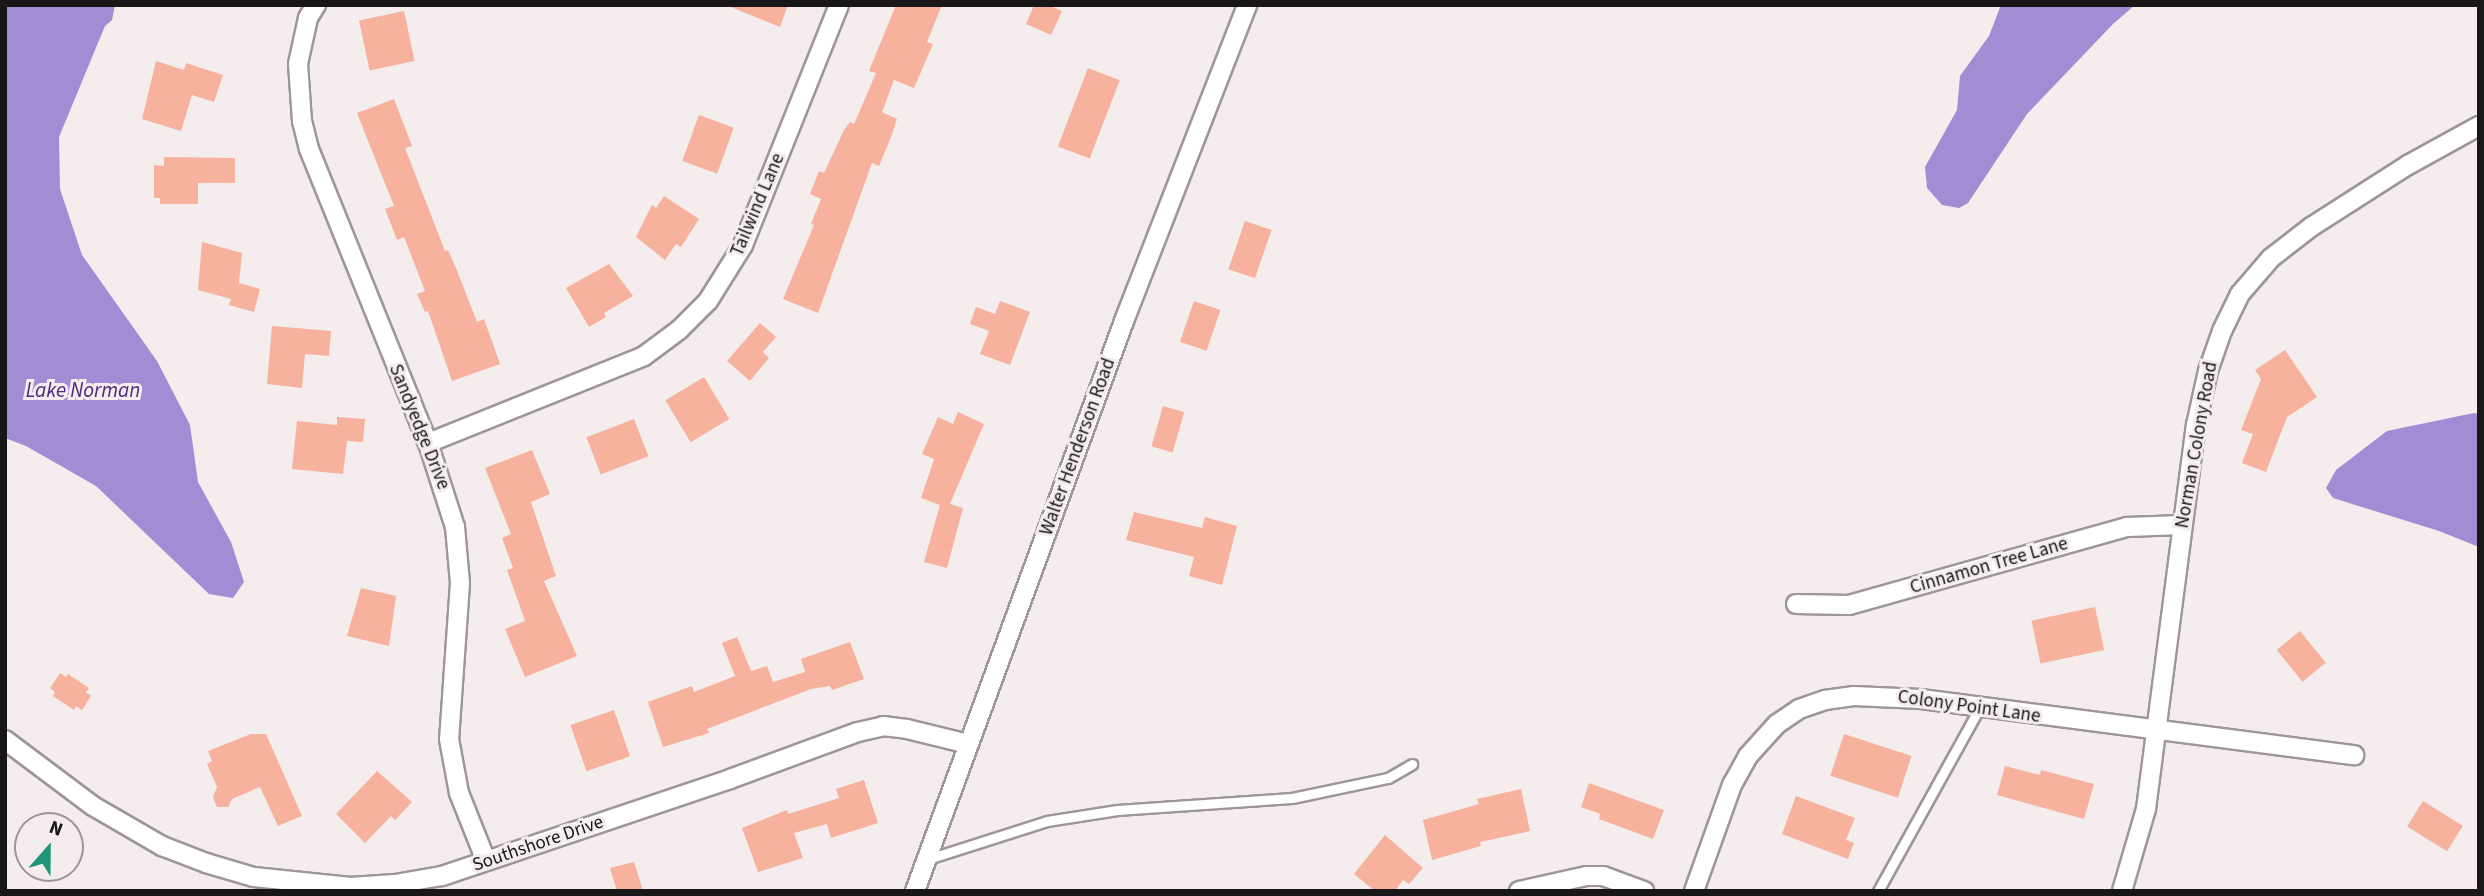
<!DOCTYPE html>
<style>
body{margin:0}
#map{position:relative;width:2484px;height:896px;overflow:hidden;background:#f4eced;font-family:"Source Sans 3",sans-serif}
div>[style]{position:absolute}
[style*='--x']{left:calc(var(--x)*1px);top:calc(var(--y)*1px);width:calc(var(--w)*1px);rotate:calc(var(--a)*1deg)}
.water>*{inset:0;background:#a28cd4}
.building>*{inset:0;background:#f6b29d;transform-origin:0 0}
.roads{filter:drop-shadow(2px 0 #9e9697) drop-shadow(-2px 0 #9e9697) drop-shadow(0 2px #9e9697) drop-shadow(0 -2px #9e9697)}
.lane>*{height:9px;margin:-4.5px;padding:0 4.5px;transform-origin:4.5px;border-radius:4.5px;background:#fff}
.street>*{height:18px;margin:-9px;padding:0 9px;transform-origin:9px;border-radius:9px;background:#fff}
span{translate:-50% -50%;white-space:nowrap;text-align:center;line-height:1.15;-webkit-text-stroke:6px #f4eced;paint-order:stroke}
.street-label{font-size:19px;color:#181616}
.water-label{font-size:21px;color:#4c2a7f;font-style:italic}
.frame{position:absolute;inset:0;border:7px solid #181616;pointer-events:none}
.north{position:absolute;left:14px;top:812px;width:70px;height:70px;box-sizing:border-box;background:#f4eced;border:2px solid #9c9697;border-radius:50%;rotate:21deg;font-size:19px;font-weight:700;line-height:28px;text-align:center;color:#181616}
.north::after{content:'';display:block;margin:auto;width:24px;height:32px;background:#209478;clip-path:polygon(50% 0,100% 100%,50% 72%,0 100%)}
</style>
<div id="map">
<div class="water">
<i style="clip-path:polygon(5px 5px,115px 5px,112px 20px,105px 26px,59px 137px,60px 189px,82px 255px,157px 361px,190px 425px,198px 482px,231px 542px,244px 582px,233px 598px,209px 594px,96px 486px,26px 446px,5px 438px)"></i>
<i style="clip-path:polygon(2001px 5px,2135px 5px,2113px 24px,2027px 114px,1968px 203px,1959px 208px,1942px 205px,1927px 188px,1925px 167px,1957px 110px,1960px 76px,1989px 36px)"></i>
<i style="clip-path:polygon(2474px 413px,2479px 414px,2479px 547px,2439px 531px,2333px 498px,2326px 488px,2336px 470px,2387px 431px)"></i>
</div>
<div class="building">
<i style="clip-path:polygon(726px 5px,788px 5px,780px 27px)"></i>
<i style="clip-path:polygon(896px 5px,942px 5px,927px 42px,933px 44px,914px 88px,894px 80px,882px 112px,897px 119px,891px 137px,879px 166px,872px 163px,818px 313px,783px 299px,814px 225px,811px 224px,821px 199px,810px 194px,819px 171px,824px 173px,844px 130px,850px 122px,854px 124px,876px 73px,869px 71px)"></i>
<i style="clip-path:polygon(1034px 5px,1048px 5px,1062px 11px,1051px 35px,1026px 24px)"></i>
<i style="left:404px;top:11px;width:51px;height:46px;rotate:78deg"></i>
<i style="clip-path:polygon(156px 61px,184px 70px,186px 63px,223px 75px,214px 102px,192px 95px,181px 131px,142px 119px)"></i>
<i style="left:1088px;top:68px;width:34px;height:84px;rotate:21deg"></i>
<i style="clip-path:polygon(394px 99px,412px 146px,405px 148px,445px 251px,448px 250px,456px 268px,477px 322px,484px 319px,500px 364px,452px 381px,428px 311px,425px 312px,417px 294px,425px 291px,404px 237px,397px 240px,385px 209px,394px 206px,357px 113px)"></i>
<i style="left:699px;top:115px;width:37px;height:49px;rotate:20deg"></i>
<i style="clip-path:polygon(164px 157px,235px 158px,235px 183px,198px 183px,198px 204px,160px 204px,160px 198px,154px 198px,154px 165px,164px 166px)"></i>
<i style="clip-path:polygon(664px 196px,699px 219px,681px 247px,676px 244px,665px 260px,636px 237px,652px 205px,656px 208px)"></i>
<i style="left:1245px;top:221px;width:28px;height:51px;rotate:19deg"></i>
<i style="clip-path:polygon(202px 242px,242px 253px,239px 283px,260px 289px,254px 312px,229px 305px,231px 299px,198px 290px)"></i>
<i style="clip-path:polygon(609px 264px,633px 296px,604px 313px,606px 317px,589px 327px,566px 288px)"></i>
<i style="clip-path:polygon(1000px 301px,1030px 312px,1010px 365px,980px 354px,989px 331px,970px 324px,976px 307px,995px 314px)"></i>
<i style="left:1194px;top:301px;width:28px;height:43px;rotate:19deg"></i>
<i style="clip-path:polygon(760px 323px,776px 337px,763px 352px,769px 358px,750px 381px,727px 361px)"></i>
<i style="clip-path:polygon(272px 326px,331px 331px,329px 356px,305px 354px,302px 388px,267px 384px)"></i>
<i style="clip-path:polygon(2285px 350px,2317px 397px,2287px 417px,2266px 472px,2242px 463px,2253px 434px,2241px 430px,2261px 379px,2255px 370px)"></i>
<i style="left:704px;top:377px;width:49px;height:45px;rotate:59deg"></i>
<i style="left:1163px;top:406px;width:22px;height:42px;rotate:16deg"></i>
<i style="clip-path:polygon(958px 412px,984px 424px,950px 504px,963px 508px,947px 568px,924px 562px,940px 505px,921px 498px,934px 459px,922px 454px,938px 417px,953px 424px)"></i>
<i style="clip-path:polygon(337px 417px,365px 419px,363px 442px,347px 441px,343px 474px,292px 469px,297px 421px,337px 425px)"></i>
<i style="left:634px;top:419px;width:40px;height:51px;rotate:69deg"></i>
<i style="clip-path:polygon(532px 450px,550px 494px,531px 502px,556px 576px,544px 581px,577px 656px,525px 677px,505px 629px,525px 621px,507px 570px,513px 568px,502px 538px,511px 534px,485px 468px)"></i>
<i style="clip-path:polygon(1134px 512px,1202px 528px,1205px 517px,1237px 526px,1222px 585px,1189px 576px,1194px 557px,1126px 540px)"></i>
<i style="clip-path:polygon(361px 588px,396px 596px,389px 646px,347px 636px)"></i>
<i style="left:2095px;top:607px;width:44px;height:65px;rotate:78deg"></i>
<i style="left:2300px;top:631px;width:41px;height:30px;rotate:51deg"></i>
<i style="clip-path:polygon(737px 637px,751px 671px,767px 666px,773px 682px,805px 672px,801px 659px,850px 642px,864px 679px,832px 690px,830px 686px,811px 689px,707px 729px,709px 733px,663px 747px,648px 702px,692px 686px,694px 692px,735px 676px,722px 643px)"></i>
<i style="clip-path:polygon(60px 673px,66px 677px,68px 674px,89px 688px,86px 692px,91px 696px,82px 710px,76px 706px,74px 710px,53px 696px,55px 692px,50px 688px)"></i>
<i style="left:614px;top:710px;width:49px;height:46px;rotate:71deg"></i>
<i style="clip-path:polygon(251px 734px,266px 734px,302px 816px,278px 826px,260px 787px,232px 799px,228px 807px,217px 807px,213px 797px,217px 787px,207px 764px,212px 761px,208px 751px)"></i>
<i style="left:1844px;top:734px;width:71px;height:44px;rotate:18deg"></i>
<i style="clip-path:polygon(2005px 766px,2040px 775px,2041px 770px,2094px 784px,2084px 819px,1997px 795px)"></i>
<i style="clip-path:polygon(377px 771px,412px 802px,395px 820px,391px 816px,365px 843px,336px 814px)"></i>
<i style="clip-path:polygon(864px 780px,878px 823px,831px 838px,827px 824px,794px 833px,803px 858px,758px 872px,742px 828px,787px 810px,788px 814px,839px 798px,836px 789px)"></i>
<i style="clip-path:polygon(1589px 783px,1664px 810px,1653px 839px,1599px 819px,1600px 814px,1581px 807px)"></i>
<i style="clip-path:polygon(1521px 789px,1530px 831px,1480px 842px,1481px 846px,1432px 860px,1423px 820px,1479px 804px,1477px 799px)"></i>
<i style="clip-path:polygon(1796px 796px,1855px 818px,1846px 840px,1854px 843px,1848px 859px,1782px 834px)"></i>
<i style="left:2423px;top:801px;width:47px;height:30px;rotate:32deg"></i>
<i style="clip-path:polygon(1385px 835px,1423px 868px,1409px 884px,1403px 880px,1395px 891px,1375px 891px,1354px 874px)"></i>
<i style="clip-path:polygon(634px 862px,643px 891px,617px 891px,610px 868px)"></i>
</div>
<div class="roads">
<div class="lane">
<i style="--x:928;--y:859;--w:125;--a:-17.7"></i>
<i style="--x:1047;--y:821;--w:71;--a:-8.9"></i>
<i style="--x:1117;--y:810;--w:175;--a:-3.9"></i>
<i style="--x:1292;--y:798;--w:98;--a:-11.8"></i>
<i style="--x:1388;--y:778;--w:28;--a:-30"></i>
<i style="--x:1878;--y:891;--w:208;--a:-61"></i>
</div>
<div class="street">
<i style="--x:316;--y:5;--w:15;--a:122"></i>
<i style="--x:308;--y:18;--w:47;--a:102.3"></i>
<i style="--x:298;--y:64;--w:57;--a:86"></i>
<i style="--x:302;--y:121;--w:29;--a:76"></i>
<i style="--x:309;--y:149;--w:317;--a:68"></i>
<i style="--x:428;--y:443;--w:88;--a:72.2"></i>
<i style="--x:455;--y:527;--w:56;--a:84.9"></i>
<i style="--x:460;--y:583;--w:156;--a:94"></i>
<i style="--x:449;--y:739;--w:55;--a:79.5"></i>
<i style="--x:459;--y:793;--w:73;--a:68.3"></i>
<i style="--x:428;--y:443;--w:233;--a:-21.9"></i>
<i style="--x:644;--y:356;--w:44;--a:-36.6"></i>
<i style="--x:679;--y:330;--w:41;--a:-45"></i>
<i style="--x:708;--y:301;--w:66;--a:-58"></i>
<i style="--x:743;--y:245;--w:258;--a:-68.2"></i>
<i style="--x:1796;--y:604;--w:53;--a:1.1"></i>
<i style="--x:1849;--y:605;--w:289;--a:-15.7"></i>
<i style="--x:2127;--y:527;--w:55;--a:-2.1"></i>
<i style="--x:5;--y:740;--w:110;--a:36.9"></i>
<i style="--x:93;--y:806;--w:80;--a:30.1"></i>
<i style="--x:162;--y:846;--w:47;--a:21.1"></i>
<i style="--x:206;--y:863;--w:50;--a:16.3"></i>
<i style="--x:254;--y:877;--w:97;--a:5.9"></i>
<i style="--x:350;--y:887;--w:45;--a:-3.8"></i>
<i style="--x:395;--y:884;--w:48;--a:-9.7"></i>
<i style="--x:442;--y:876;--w:304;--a:-18.6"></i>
<i style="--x:730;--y:779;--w:136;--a:-20.2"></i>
<i style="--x:858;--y:732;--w:26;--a:-13"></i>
<i style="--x:883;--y:726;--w:24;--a:7"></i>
<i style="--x:907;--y:729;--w:63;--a:13.8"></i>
<i style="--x:915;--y:891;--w:607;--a:-69.86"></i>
<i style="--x:1124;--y:321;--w:339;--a:-68.7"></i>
<i style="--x:1519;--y:891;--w:69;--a:-12.6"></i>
<i style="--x:1586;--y:876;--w:17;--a:0"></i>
<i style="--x:1603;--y:876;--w:44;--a:20.1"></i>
<i style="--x:1694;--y:891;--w:113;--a:-70.3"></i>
<i style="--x:1732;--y:785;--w:33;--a:-61"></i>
<i style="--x:1748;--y:756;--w:43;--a:-47.8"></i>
<i style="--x:1777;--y:724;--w:27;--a:-34"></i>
<i style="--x:1799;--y:709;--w:28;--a:-19"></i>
<i style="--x:1825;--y:700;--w:29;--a:-8"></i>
<i style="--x:1854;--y:696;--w:67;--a:2.6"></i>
<i style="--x:1921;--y:699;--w:437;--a:7.4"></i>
<i style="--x:2122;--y:891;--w:85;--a:-73.7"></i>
<i style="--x:2146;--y:809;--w:387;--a:-82.6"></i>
<i style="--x:2196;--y:425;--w:55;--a:-77.5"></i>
<i style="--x:2208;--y:371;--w:42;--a:-70.7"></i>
<i style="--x:2222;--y:331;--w:41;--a:-64.1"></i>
<i style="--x:2240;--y:294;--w:48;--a:-49.3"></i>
<i style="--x:2271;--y:258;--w:51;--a:-37.8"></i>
<i style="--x:2311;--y:227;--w:115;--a:-32.6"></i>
<i style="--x:2408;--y:165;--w:81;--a:-28.8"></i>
</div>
</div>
<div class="street-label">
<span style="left:758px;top:205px;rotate:-67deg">Tailwind Lane</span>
<span style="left:419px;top:427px;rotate:68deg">Sandyedge Drive</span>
<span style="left:2197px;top:445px;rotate:-80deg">Norman Colony Road</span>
<span style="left:1078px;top:447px;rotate:-70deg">Walter Henderson Road</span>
<span style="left:1989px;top:566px;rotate:-16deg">Cinnamon Tree Lane</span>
<span style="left:1969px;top:707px;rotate:8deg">Colony Point Lane</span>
<span style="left:538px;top:844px;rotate:-19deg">Southshore Drive</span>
</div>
<div class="water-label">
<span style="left:83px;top:390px">Lake Norman</span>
</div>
<div class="frame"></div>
<div class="north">N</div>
</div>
